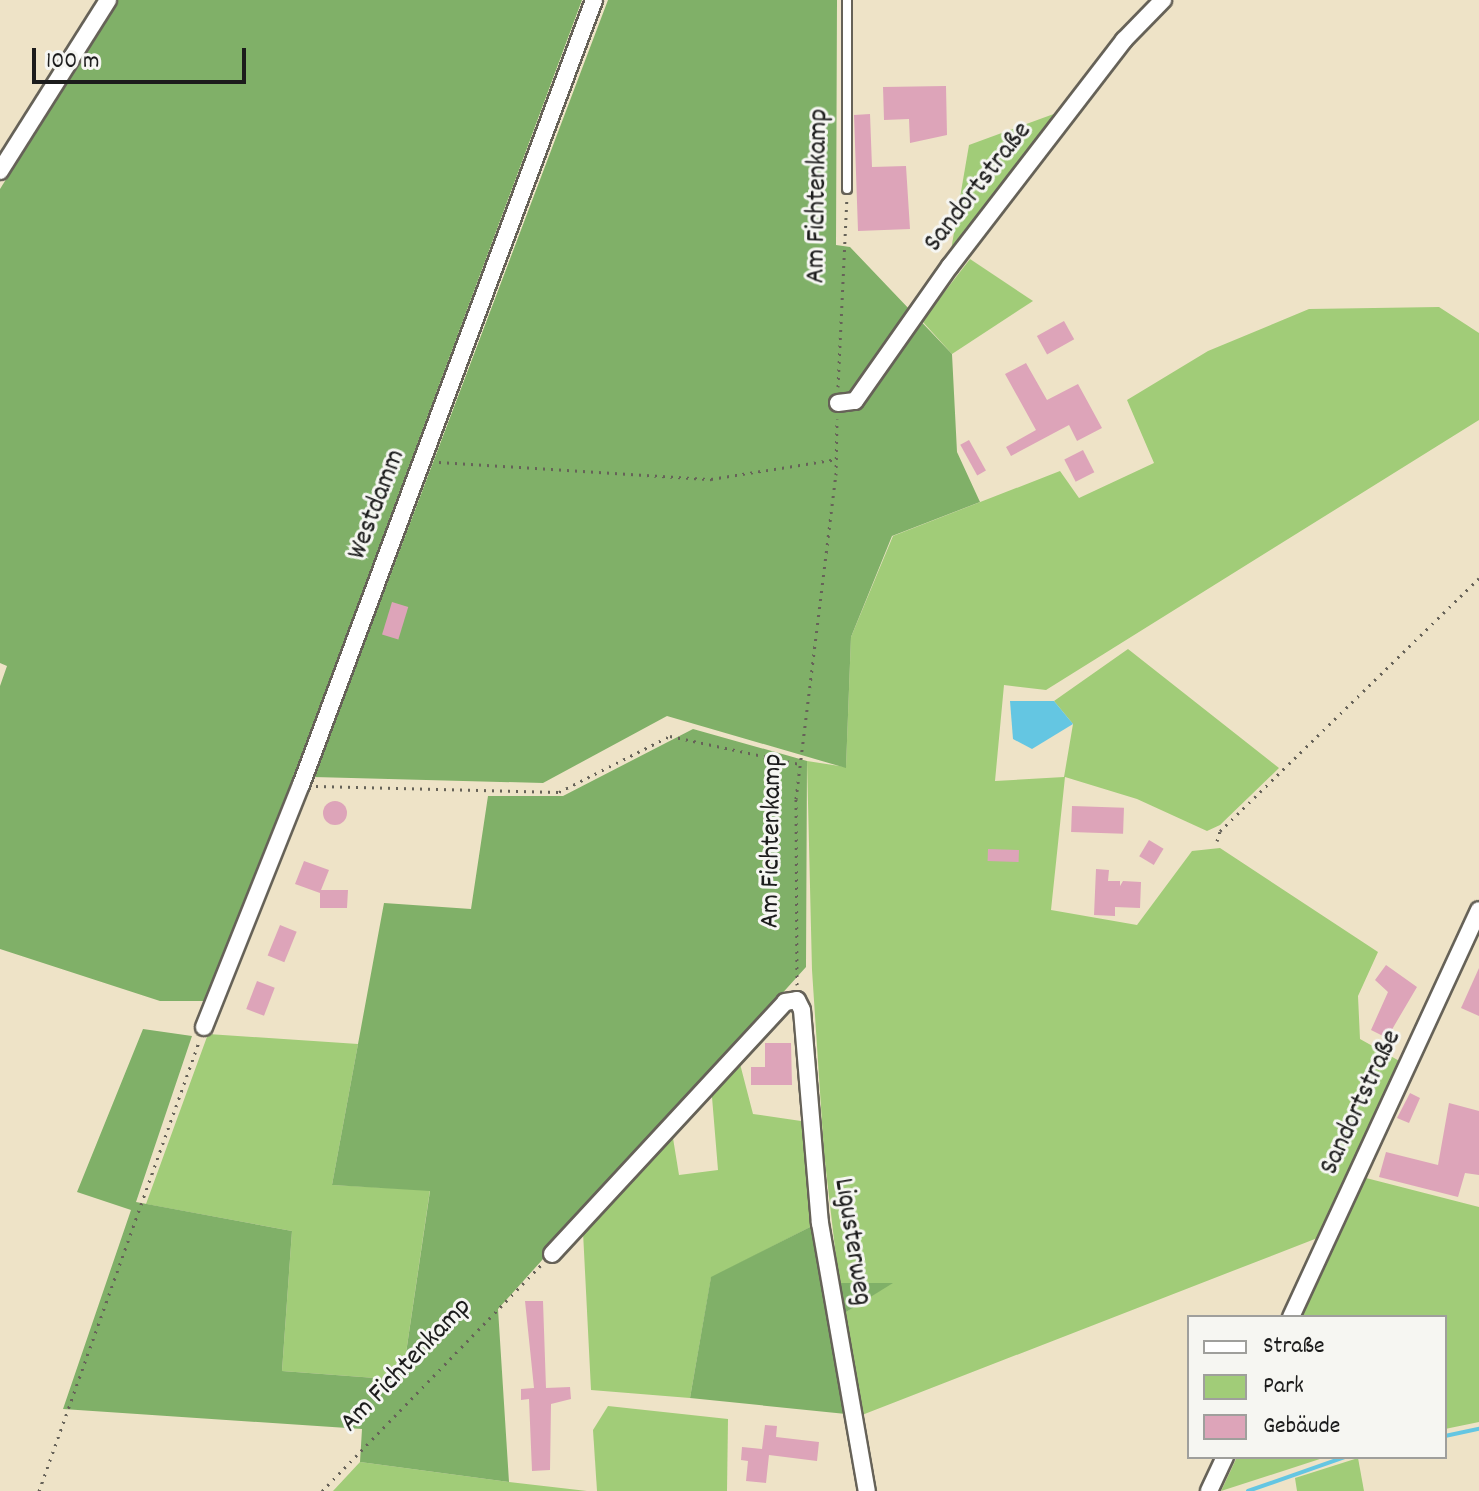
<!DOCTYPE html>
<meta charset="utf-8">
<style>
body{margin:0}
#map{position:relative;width:1479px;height:1491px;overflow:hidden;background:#eee3c7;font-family:Dekko,sans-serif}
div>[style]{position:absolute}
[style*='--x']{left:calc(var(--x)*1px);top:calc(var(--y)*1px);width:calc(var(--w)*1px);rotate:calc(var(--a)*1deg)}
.green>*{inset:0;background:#a1cc78}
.forest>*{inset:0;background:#80b068}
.water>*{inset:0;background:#64c6e2}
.stream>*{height:4px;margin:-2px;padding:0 2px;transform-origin:2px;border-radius:2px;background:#64c6e2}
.building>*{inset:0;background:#dda4b9;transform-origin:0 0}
.round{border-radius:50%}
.path>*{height:3px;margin-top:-1.5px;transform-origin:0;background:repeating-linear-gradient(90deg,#666258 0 2px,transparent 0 8px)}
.roads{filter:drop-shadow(2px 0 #666258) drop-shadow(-2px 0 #666258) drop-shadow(0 2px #666258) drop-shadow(0 -2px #666258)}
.service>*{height:8px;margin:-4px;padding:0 4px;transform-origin:4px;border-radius:4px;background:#fff}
.minor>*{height:16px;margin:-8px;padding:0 8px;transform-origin:8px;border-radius:8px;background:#fff}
span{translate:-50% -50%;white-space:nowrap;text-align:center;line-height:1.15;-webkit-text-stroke:6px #f6f6f2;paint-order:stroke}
.street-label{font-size:28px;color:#1c1c1c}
.legend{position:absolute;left:1187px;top:1315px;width:260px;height:144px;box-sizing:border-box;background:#f6f6f2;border:2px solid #9f9f9c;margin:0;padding:10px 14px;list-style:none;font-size:24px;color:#1c1c1c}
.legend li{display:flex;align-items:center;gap:16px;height:40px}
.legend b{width:40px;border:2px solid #9f9f9c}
.scale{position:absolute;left:32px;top:48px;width:214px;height:36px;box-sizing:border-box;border:4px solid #1c1c1c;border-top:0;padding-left:10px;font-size:24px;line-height:28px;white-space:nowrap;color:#1c1c1c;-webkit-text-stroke:6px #f6f6f2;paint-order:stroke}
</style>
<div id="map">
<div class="green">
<i style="clip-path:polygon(1062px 111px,950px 256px,969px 145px)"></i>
<i style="clip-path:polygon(970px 259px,1033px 301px,952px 354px,922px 321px)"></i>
<i style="clip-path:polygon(1439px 307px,1479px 333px,1479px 420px,1046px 690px,1004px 685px,995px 781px,1064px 777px,1073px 724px,1054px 701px,1128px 649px,1279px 768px,1220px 825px,1207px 831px,1137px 799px,1065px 777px,1051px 910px,1137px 925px,1192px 851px,1220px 848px,1378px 952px,1358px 996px,1360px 1039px,1403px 1063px,1320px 1237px,862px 1415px,843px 1314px,891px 1283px,839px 1283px,824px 1153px,812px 970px,807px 761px,846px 767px,851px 637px,893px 536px,1060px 471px,1079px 498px,1154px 463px,1127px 400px,1208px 351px,1309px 309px)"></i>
<i style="clip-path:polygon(208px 1034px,358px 1044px,332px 1185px,430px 1190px,402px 1380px,282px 1371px,292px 1231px,146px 1204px)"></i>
<i style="clip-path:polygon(739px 1060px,753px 1114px,801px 1121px,816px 1224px,711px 1278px,690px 1398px,591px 1390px,583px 1232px,672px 1132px,679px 1175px,718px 1170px,711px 1085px)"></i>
<i style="clip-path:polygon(1366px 1178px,1479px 1207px,1479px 1422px,1445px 1429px,1445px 1317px,1301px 1317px)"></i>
<i style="clip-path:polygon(608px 1406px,728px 1419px,727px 1491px,597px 1491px,593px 1430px)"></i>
<i style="clip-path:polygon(1237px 1457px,1326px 1457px,1221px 1491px)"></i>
<i style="clip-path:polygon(1358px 1458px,1364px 1491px,1297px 1491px,1295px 1478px)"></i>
<i style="clip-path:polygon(360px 1462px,509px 1482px,587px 1491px,333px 1491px)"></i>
</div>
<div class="forest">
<i style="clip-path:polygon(118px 0,582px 0,294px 776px,204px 1001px,160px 1001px,0 949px,0 686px,7px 666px,0 663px,0 189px)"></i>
<i style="clip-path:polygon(608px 0,837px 0,836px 245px,850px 247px,952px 354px,957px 452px,980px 502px,892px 536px,851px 637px,846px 768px,667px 716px,543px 783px,314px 777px)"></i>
<i style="clip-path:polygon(693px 729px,807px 761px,806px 967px,498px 1309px,509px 1482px,360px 1462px,362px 1429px,63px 1409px,131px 1210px,77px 1192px,143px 1029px,192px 1036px,136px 1202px,292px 1231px,282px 1371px,402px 1380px,430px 1191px,332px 1185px,384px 903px,471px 909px,488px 796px,563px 796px)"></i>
<i style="clip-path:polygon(816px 1224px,846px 1414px,690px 1398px,711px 1277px)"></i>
<i style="clip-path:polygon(839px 1283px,893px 1283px,843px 1314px)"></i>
</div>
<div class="water">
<i style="clip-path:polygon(1010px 701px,1054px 701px,1073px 724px,1032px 749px,1013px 739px)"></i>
</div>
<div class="stream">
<i style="--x:1445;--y:1436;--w:35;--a:-12"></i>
<i style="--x:1248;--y:1491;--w:103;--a:-19.3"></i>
</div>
<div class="building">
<i style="clip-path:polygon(946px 86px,947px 135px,910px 143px,909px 119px,884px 120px,883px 87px)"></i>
<i style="clip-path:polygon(870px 114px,872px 167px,906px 166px,910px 229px,858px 231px,854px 115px)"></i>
<i style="left:1064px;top:321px;width:21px;height:31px;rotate:61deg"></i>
<i style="clip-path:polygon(1026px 363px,1047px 400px,1078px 384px,1102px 428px,1077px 441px,1069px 425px,1011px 456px,1006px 447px,1036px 430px,1005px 374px)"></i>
<i style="left:969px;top:440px;width:35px;height:10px;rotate:61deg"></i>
<i style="left:1083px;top:450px;width:25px;height:21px;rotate:63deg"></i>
<i style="left:392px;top:602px;width:17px;height:34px;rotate:17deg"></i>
<i class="round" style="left:323px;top:801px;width:24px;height:24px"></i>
<i style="left:1072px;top:806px;width:52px;height:26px;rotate:2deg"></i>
<i style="left:1149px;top:840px;width:17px;height:19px;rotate:31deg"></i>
<i style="left:988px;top:849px;width:31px;height:12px;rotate:2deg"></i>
<i style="clip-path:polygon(304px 861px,329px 870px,321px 890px,348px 890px,347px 908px,320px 908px,320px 893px,295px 884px)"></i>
<i style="clip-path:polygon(1096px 869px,1109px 870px,1108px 881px,1120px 881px,1120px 886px,1123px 881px,1141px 882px,1140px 908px,1115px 907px,1115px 916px,1094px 915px)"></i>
<i style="left:280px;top:925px;width:18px;height:33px;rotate:22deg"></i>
<i style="clip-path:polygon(1386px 965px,1417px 987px,1387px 1038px,1371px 1030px,1388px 992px,1375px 980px)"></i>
<i style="clip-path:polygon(1479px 968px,1479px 1016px,1461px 1008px)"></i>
<i style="left:257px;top:981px;width:19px;height:30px;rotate:21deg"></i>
<i style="clip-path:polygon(765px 1043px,791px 1043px,792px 1085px,751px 1085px,751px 1067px,765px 1067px)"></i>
<i style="clip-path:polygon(1410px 1093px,1420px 1098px,1409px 1123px,1397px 1118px)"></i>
<i style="clip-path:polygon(1449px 1103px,1479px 1111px,1479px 1175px,1465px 1173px,1458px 1197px,1379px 1177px,1386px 1152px,1438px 1165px)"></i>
<i style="clip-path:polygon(525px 1301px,543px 1301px,546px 1388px,570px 1387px,571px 1399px,551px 1404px,550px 1470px,532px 1471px,529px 1399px,521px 1400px,521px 1389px,534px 1388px)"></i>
<i style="clip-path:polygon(765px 1425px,777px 1426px,776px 1437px,819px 1442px,817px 1461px,769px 1455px,766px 1483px,746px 1481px,748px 1461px,741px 1460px,742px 1447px,762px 1449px)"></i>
</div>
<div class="path">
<i style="--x:838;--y:387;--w:188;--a:-87.3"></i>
<i style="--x:439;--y:462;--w:273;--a:3.6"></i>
<i style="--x:711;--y:479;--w:128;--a:-9"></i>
<i style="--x:316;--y:786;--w:243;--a:1.4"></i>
<i style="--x:559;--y:792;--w:124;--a:-26.8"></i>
<i style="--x:670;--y:736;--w:132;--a:12.2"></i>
<i style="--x:1217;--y:841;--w:10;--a:-73"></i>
<i style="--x:1220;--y:831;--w:362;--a:-44.3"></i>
<i style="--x:797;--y:985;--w:186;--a:-90.3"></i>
<i style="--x:796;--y:799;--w:326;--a:-83"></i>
<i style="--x:836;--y:475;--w:56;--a:-89"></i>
<i style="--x:39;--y:1491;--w:477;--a:-70.4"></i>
<i style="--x:322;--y:1491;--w:318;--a:-45.9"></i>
</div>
<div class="roads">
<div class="service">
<i style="--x:847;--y:189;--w:189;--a:-90"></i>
</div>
<div class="minor">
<i style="--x:0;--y:171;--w:202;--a:-57.7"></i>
<i style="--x:838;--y:403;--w:17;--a:-7"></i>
<i style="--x:855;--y:401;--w:165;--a:-54.9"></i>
<i style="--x:950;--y:266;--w:285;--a:-52.4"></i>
<i style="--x:1124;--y:40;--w:56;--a:-45.7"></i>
<i style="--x:204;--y:1027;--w:261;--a:-68.2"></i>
<i style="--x:301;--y:785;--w:838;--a:-69.53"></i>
<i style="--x:552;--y:1254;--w:343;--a:-47.2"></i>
<i style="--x:785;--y:1002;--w:12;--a:-9"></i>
<i style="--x:797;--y:1000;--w:11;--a:63"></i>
<i style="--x:802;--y:1010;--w:214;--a:85.2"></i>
<i style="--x:820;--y:1223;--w:272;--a:80.1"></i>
<i style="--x:1291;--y:1317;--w:448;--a:-65.2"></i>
<i style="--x:1209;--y:1491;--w:38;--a:-65"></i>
</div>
</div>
<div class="street-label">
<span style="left:979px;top:188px;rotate:-52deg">Sandortstraße</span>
<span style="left:819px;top:196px;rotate:-89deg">Am Fichtenkamp</span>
<span style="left:378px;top:505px;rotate:-69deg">Westdamm</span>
<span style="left:773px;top:841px;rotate:-89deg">Am Fichtenkamp</span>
<span style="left:1362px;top:1103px;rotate:-65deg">Sandortstraße</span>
<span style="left:851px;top:1242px;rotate:81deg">Ligusterweg</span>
<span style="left:407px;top:1366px;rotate:-46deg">Am Fichtenkamp</span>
</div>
<ul class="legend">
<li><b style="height:10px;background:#fff"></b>Straße</li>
<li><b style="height:22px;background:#a1cc78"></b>Park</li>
<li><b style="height:22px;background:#dda4b9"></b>Gebäude</li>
</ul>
<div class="scale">100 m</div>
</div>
